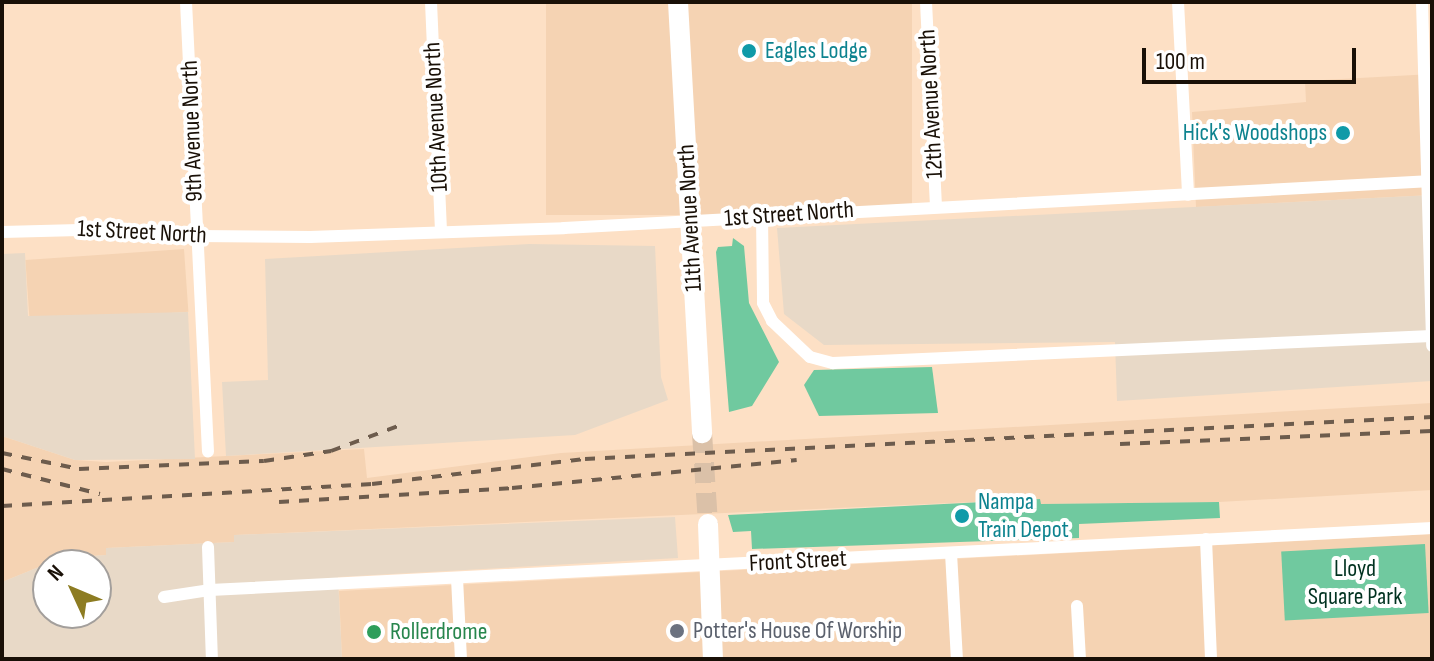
<!DOCTYPE html>
<style>
body{margin:0}
#map{position:relative;width:1434px;height:661px;overflow:hidden;background:#fde0c5;font-family:"Sofia Sans Condensed",sans-serif}
div>[style]{position:absolute}
[style*='--x']{left:calc(var(--x)*1px);top:calc(var(--y)*1px);width:calc(var(--w)*1px);rotate:calc(var(--a)*1deg)}
.built>*{inset:0;background:#f5d3b3;transform-origin:0 0}
.industrial>*{inset:0;background:#e8d9c7}
.green>*{inset:0;background:#70c99f;transform-origin:0 0}
.primary-tunnel>*{height:20px;margin-top:-10px;transform-origin:0;background:repeating-linear-gradient(90deg,#dbc1a8 0 20px,transparent 0 30px)}
.street>*{height:12px;margin:-6px;padding:0 6px;transform-origin:6px;border-radius:6px;background:#fff}
.primary>*{height:20px;margin:-10px;padding:0 10px;transform-origin:10px;border-radius:10px;background:#fff}
.rail>*{height:4px;margin-top:-2px;transform-origin:0;background:repeating-linear-gradient(90deg,#6d5c4d 0 10px,transparent 0 20px)}
.dots>*{width:22px;height:22px;translate:-50% -50%;box-sizing:border-box;border:4px solid #fff;border-radius:50%}
span{translate:-50% -50%;white-space:nowrap;text-align:center;line-height:1.15;-webkit-text-stroke:8px #fff;paint-order:stroke}
.culture-label{font-size:24px;color:#0d838f}
.left{translate:0 -50%;text-align:left}
.right{translate:-100% -50%;text-align:right}
.street-label{font-size:24px;color:#191007}
.park-label{font-size:24px;color:#013220}
.worship-label{font-size:24px;color:#5b616d}
.leisure-label{font-size:24px;color:#27864d}
.frame{position:absolute;inset:0;border:4px solid #191007;pointer-events:none}
.north{position:absolute;left:32px;top:549px;width:80px;height:80px;box-sizing:border-box;background:#fff;border:2px solid #a39f9c;border-radius:50%;rotate:314deg;font-size:22px;font-weight:700;line-height:32px;text-align:center;color:#191007}
.north::after{content:'';display:block;margin:auto;width:28px;height:36px;background:#8d7c22;clip-path:polygon(50% 0,100% 100%,50% 72%,0 100%)}
.scale{position:absolute;left:1142px;top:48px;width:214px;height:36px;box-sizing:border-box;border:4px solid #191007;border-top:0;padding-left:10px;font-size:24px;line-height:28px;white-space:nowrap;color:#191007;-webkit-text-stroke:6px #fff;paint-order:stroke}
</style>
<div id="map">
<div class="built">
<i style="left:546px;top:2px;width:366px;height:213px"></i>
<i style="clip-path:polygon(1432px 74px,1432px 195px,1196px 207px,1192px 112px,1306px 102px,1305px 81px)"></i>
<i style="left:184px;top:249px;width:63px;height:159px;rotate:86deg"></i>
<i style="clip-path:polygon(1432px 403px,1432px 490px,1219px 502px,1040px 504px,1039px 499px,235px 535px,235px 542px,106px 548px,106px 555px,61px 558px,2px 582px,2px 436px,75px 460px,106px 462px,364px 449px,367px 478px,561px 453px)"></i>
<i style="clip-path:polygon(1432px 534px,1432px 659px,342px 659px,339px 591px)"></i>
</div>
<div class="industrial">
<i style="clip-path:polygon(1432px 195px,1432px 381px,1117px 401px,1115px 342px,824px 345px,784px 314px,777px 228px)"></i>
<i style="clip-path:polygon(529px 244px,655px 246px,661px 377px,668px 400px,575px 435px,226px 456px,222px 382px,268px 380px,265px 259px)"></i>
<i style="clip-path:polygon(25px 253px,28px 316px,188px 312px,195px 459px,75px 460px,2px 436px,2px 254px)"></i>
<i style="clip-path:polygon(evenodd,675px 517px,678px 558px,338px 577px,342px 659px,2px 659px,2px 582px,61px 558px,106px 555px,106px 548px,234px 542px,234px 535px,675px 517px,48px 565px,96px 565px,96px 613px,48px 613px,48px 565px)"></i>
</div>
<div class="green">
<i style="clip-path:polygon(733px 238px,744px 246px,749px 303px,779px 362px,752px 406px,729px 412px,716px 252px,718px 247px,732px 246px)"></i>
<i style="clip-path:polygon(932px 367px,938px 413px,819px 416px,804px 385px,814px 370px)"></i>
<i style="clip-path:polygon(1040px 499px,1041px 504px,1219px 502px,1220px 518px,1079px 524px,1079px 538px,752px 549px,751px 531px,733px 532px,728px 515px)"></i>
<i style="left:1425px;top:544px;width:69px;height:144px;rotate:87deg"></i>
</div>
<div class="primary-tunnel">
<i style="--x:702;--y:433;--w:91;--a:86.2"></i>
</div>
<div class="street">
<i style="--x:186;--y:2;--w:450;--a:87.2"></i>
<i style="--x:431;--y:2;--w:229;--a:87.5"></i>
<i style="--x:926;--y:2;--w:203;--a:87.2"></i>
<i style="--x:1178;--y:2;--w:193;--a:87"></i>
<i style="--x:1422;--y:2;--w:344;--a:88.3"></i>
<i style="--x:762;--y:215;--w:88;--a:89.3"></i>
<i style="--x:763;--y:303;--w:20;--a:63"></i>
<i style="--x:772;--y:321;--w:52;--a:43.5"></i>
<i style="--x:810;--y:357;--w:24;--a:15"></i>
<i style="--x:833;--y:363;--w:599;--a:-2.59"></i>
<i style="--x:2;--y:232;--w:116;--a:-1.5"></i>
<i style="--x:118;--y:229;--w:78;--a:5.1"></i>
<i style="--x:196;--y:236;--w:114;--a:0.5"></i>
<i style="--x:310;--y:237;--w:254;--a:-2"></i>
<i style="--x:564;--y:228;--w:869;--a:-3.1"></i>
<i style="--x:1206;--y:539;--w:120;--a:87.6"></i>
<i style="--x:208;--y:547;--w:112;--a:88"></i>
<i style="--x:951;--y:553;--w:106;--a:86.8"></i>
<i style="--x:457;--y:578;--w:81;--a:87.2"></i>
<i style="--x:164;--y:597;--w:47;--a:-8.7"></i>
<i style="--x:210;--y:590;--w:1224;--a:-2.9"></i>
<i style="--x:1077;--y:606;--w:53;--a:86.8"></i>
</div>
<div class="primary">
<i style="--x:678;--y:2;--w:432;--a:86.8"></i>
<i style="--x:708;--y:524;--w:135;--a:87.9"></i>
</div>
<div class="rail">
<i style="--x:1120;--y:444;--w:312;--a:-2.4"></i>
<i style="--x:2;--y:453;--w:79;--a:11.7"></i>
<i style="--x:79;--y:469;--w:185;--a:-2.5"></i>
<i style="--x:264;--y:461;--w:68;--a:-8.5"></i>
<i style="--x:331;--y:451;--w:72;--a:-20.5"></i>
<i style="--x:2;--y:469;--w:101;--a:14.3"></i>
<i style="--x:279;--y:502;--w:233;--a:-3.4"></i>
<i style="--x:512;--y:488;--w:286;--a:-5.6"></i>
<i style="--x:2;--y:506;--w:371;--a:-3.4"></i>
<i style="--x:372;--y:484;--w:214;--a:-6.7"></i>
<i style="--x:585;--y:459;--w:848;--a:-2.84"></i>
</div>
<div class="dots">
<i style="left:749px;top:51px;background:#0f9aa8"></i>
<i style="left:1343px;top:133px;background:#0f9aa8"></i>
<i style="left:962px;top:516px;background:#0f9aa8"></i>
<i style="left:677px;top:631px;background:#6b7280"></i>
<i style="left:374px;top:632px;background:#2e9e5b"></i>
</div>
<div class="culture-label">
<span class="left" style="left:765px;top:51px">Eagles Lodge</span>
<span class="right" style="left:1327px;top:133px">Hick's Woodshops</span>
<span class="left" style="left:978px;top:516px">Nampa<br>Train Depot</span>
</div>
<div class="street-label">
<span style="left:931px;top:104px;rotate:-93deg">12th Avenue North</span>
<span style="left:436px;top:117px;rotate:-93deg">10th Avenue North</span>
<span style="left:192px;top:131px;rotate:-92deg">9th Avenue North</span>
<span style="left:789px;top:214px;rotate:-4deg">1st Street North</span>
<span style="left:690px;top:218px;rotate:-93deg">11th Avenue North</span>
<span style="left:142px;top:232px;rotate:3deg">1st Street North</span>
<span style="left:798px;top:561px;rotate:-3deg">Front Street</span>
</div>
<div class="park-label">
<span style="left:1355px;top:583px">Lloyd<br>Square Park</span>
</div>
<div class="worship-label">
<span class="left" style="left:693px;top:631px">Potter's House Of Worship</span>
</div>
<div class="leisure-label">
<span class="left" style="left:390px;top:632px">Rollerdrome</span>
</div>
<div class="frame"></div>
<div class="north">N</div>
<div class="scale">100 m</div>
</div>
